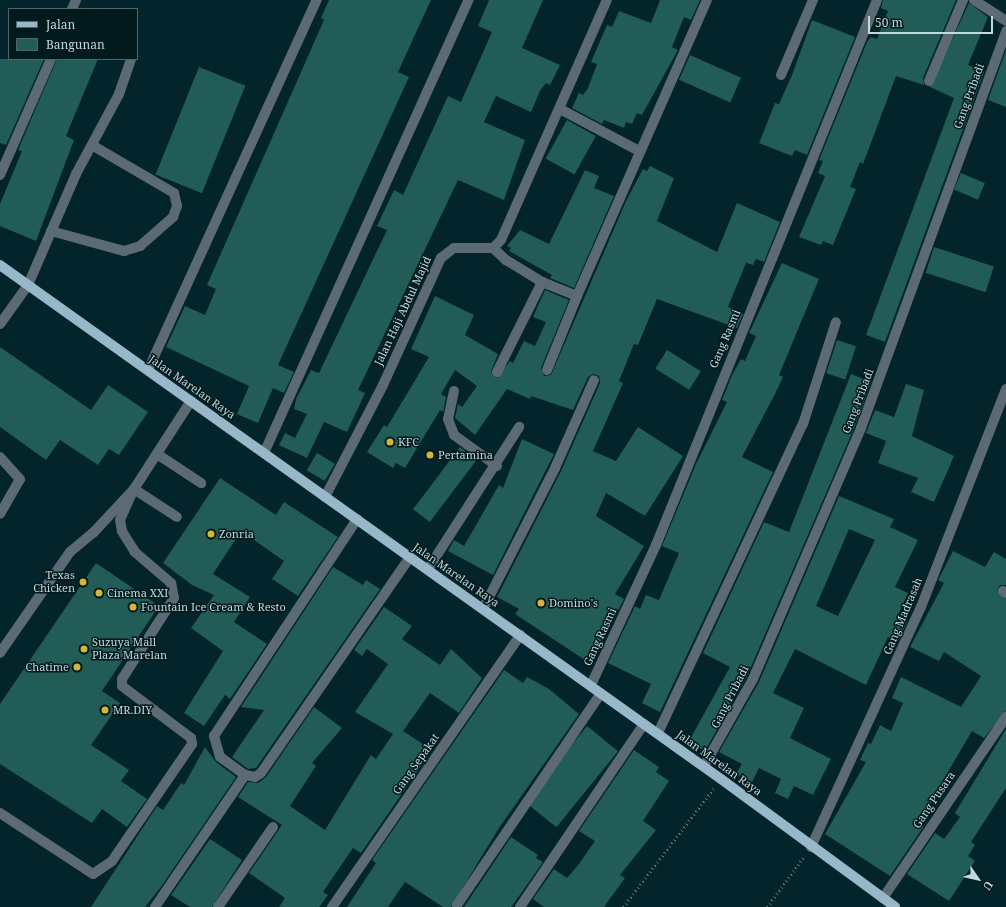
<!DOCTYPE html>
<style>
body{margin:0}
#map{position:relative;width:1006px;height:907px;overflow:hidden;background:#02242a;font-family:"Noto Serif",serif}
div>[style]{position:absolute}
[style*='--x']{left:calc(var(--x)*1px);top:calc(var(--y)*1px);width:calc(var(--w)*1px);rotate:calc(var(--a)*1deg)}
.building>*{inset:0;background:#215c56;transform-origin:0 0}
.path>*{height:2.5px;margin-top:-1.25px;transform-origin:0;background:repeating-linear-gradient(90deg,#577479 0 1px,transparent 0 4px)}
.minor>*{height:10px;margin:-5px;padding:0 5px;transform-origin:5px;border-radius:5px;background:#5c6a73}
.major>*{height:10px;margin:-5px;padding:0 5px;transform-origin:5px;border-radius:5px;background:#98b7c9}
.dots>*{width:11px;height:11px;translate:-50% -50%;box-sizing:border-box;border:2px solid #031a1d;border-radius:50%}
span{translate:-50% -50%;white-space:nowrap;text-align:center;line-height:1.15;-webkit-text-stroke:3px #031a1d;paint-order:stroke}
.street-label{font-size:11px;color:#c1d8dc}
.poi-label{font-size:11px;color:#c1d8dc}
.left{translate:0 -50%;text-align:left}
.right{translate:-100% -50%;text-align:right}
.legend{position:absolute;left:8px;top:8px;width:130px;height:52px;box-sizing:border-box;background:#031a1d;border:1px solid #4f6669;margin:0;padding:5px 7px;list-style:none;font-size:12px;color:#c1d8dc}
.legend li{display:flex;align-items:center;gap:8px;height:20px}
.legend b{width:20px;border:1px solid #4f6669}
.north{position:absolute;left:958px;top:859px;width:40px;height:40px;-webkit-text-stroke:3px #031a1d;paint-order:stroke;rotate:124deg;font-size:11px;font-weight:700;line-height:16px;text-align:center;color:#c1d8dc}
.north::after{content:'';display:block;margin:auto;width:14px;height:18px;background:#c1d8dc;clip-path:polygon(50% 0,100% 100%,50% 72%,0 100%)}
.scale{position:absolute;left:868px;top:16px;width:125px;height:18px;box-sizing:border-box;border:2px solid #c1d8dc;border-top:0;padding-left:5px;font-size:12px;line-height:14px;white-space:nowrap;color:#c1d8dc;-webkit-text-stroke:3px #031a1d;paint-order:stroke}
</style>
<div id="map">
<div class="building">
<i style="clip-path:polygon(329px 0,431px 0,398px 72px,409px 77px,278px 365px,294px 372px,284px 393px,273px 388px,258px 423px,237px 414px,249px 386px,166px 347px,185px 306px,205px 315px,216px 289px,207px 285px,324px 20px,321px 18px)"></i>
<i style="clip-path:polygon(489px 0,543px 0,522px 48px,560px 65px,550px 85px,546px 83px,540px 91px,531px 112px,496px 96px,484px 122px,525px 140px,504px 200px,458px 180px,358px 390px,365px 393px,347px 432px,324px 422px,307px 458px,279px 445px,285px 433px,295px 438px,307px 414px,294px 409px,296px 399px,311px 370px,319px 373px,387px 230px,377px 226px,394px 190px,403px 195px,448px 96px,461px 102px,492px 32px,478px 26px)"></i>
<i style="clip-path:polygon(660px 0,700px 0,691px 20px,684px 17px,672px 47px,678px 50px,642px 115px,637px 113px,632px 124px,626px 122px,624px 128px,604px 120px,602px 124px,572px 108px,579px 93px,583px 95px,588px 88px,597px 64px,591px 62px,607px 25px,612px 27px,619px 11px,651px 23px)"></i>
<i style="clip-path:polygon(883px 0,956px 0,923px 78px,924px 85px,896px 76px,863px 164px,860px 162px,850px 187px,856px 189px,833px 245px,823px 241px,821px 245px,799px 237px,825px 176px,818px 173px,823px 161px,819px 160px,867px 42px,871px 37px,877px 39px,888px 11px,881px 8px)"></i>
<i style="clip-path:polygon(969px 3px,988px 17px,968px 65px,984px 72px,885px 342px,866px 335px,954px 98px,930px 87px)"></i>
<i style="clip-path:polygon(812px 20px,855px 37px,807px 155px,795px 150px,792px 156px,759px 143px,775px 103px,779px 104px,792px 75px)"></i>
<i style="clip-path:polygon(1006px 50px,1006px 107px,988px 100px)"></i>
<i style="left:690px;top:55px;width:56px;height:27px;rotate:24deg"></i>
<i style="clip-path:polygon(0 59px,44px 59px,6px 145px,0 143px)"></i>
<i style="clip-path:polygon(57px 59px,98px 59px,66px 136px,74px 140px,36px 241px,0 226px,0 204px,22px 151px,18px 150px)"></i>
<i style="left:199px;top:67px;width:50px;height:116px;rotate:22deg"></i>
<i style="left:567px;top:120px;width:33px;height:44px;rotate:29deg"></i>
<i style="clip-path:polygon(650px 166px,674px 178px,657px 221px,717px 252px,737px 203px,780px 222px,764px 262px,756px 259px,753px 265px,746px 263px,728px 307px,743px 314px,737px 328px,657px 299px,638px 345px,634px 344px,619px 381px,623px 383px,593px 451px,616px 461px,638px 427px,683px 456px,645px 516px,606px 493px,596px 516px,644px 546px,615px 594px,624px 599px,591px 664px,515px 614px,519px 609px,497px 597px,561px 471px,600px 383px,599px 376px,593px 374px,588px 377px,573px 410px,531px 396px,530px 399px,507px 389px,475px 435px,455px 418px,458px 404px,462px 407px,477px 386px,455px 370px,441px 394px,446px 397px,443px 412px,440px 410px,405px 468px,396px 463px,393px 468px,367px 452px,384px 425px,387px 427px,429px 357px,411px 349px,435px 296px,474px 315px,465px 335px,498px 354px,491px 372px,497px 378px,510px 361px,513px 363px,524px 341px,535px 346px,546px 322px,533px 317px,545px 290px,569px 300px,541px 368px,544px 376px,551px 375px,626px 201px,643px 169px,647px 171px)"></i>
<i style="clip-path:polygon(585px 170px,599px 176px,594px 188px,614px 196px,574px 288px,550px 278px,552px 275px,509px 251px,511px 248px,507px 246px,520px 230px,549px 244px)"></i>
<i style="left:961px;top:173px;width:26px;height:18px;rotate:23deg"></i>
<i style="left:934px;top:247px;width:63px;height:27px;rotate:18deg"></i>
<i style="clip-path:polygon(782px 263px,819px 279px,779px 375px,783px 377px,776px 392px,742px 457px,773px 472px,660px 712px,642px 703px,651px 684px,608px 663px,635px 606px,640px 609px,646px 595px,659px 600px,679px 553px,662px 546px,696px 464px,727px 402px,722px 400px,732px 375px,741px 359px,745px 361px,756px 336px,749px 333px)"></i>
<i style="left:837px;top:340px;width:20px;height:35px;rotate:18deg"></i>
<i style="clip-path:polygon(0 347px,91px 410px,108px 385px,148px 412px,119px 455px,109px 449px,98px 465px,60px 440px,46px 460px,0 427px)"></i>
<i style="left:667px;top:350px;width:40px;height:22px;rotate:32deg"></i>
<i style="clip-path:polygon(851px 374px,871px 382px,855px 426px,747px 676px,705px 751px,689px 741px,730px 667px,703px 653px,764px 522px,789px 532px)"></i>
<i style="clip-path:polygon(906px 384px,924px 390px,912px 436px,954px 456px,934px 502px,911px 492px,918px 478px,878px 463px,886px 441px,866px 433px,875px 410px,894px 417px)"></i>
<i style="clip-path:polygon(522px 439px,554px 454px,493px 575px,448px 551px,454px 540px,464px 546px,499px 485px,503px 488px)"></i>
<i style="left:460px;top:447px;width:21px;height:78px;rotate:37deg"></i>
<i style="left:317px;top:453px;width:21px;height:20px;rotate:31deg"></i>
<i style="clip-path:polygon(220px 478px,276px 515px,284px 502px,338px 537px,298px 596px,272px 579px,284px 561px,241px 531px,213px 574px,250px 597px,234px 622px,267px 644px,230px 699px,225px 695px,204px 726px,184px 713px,223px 651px,191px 628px,214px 595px,192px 585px,163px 563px)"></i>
<i style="clip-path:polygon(evenodd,839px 496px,894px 519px,890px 527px,918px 540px,895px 587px,908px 593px,897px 617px,907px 622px,898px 641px,888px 637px,866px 685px,795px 649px,773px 693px,804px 708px,790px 738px,831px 759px,813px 795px,794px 786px,788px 799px,775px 793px,781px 779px,759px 768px,752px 782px,736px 774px,742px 764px,719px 752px,759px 682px,839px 496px,849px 529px,875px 540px,838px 616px,816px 606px,849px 529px)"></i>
<i style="clip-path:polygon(953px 551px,985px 567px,994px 552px,1006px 559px,1006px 585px,1000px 585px,997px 591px,1006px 599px,1006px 711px,984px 738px,972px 731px,935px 794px,921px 824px,924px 826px,890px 876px,825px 834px,866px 762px,860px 760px,868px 743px,871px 744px,880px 725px,891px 731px,903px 703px,892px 698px,901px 677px,961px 707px,981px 676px,944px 652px,939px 661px,910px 647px,944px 583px,938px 580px)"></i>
<i style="clip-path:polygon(96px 563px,159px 606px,102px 691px,120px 703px,91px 745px,129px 770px,121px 781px,147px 799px,127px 827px,102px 809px,92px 823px,0 764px,0 704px)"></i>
<i style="clip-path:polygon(333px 567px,363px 585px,366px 580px,380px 589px,256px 768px,248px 769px,232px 757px,264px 710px,241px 707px)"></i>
<i style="clip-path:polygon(384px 607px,412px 626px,402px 639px,440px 665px,451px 649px,482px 678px,459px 713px,430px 693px,403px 731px,432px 750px,361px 853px,353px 848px,323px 892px,328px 895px,319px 907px,279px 907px,285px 898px,249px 873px,282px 825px,238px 797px,248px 782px,258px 783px,266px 777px,314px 707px,342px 728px,312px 763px,316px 766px,290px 806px,325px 830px,371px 755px,376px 759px,393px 734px,355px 712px,388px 664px,367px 649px,362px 656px,354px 650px)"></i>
<i style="clip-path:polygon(504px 670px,523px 683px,527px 677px,549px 689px,579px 714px,499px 828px,451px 907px,443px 907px,405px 882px,388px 907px,347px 907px,376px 863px,372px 860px)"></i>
<i style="left:587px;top:726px;width:40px;height:98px;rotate:39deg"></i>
<i style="clip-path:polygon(1006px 729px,1006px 788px,971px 842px,975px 845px,968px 856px,975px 861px,949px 901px,907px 874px,935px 833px,944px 839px,960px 817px,955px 813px)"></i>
<i style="clip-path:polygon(205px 747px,216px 762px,236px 777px,161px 887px,145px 907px,91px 907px,157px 806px,163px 810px,181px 783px,184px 785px)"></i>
<i style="clip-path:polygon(634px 750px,659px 767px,656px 772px,669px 781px,643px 821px,656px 830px,620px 875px,625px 878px,604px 907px,544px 907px,533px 899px,554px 869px,567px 878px,579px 864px,595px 841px,579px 831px)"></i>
<i style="clip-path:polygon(511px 837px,538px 855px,536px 858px,543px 862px,522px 892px,511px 907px,464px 907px)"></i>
<i style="clip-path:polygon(210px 839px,242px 860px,212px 907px,190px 907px,171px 895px)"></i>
</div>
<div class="path">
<i style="--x:623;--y:907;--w:150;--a:-52.6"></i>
<i style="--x:767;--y:907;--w:61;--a:-53.7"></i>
</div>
<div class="minor">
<i style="--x:974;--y:0;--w:38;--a:33"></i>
<i style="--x:72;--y:9;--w:10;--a:-66"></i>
<i style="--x:781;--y:75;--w:82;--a:-66.9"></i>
<i style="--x:929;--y:81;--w:88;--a:-67.2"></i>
<i style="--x:560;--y:109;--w:89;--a:28"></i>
<i style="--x:0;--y:175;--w:127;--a:-66.3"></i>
<i style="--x:51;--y:231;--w:76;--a:15.3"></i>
<i style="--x:124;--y:251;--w:17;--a:-17"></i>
<i style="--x:140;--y:246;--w:44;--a:-41.3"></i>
<i style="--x:173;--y:217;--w:12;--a:-70"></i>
<i style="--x:177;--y:206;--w:13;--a:-103"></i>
<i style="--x:174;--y:193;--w:95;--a:-149.7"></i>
<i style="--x:493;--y:248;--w:18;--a:43"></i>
<i style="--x:506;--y:260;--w:42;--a:31.4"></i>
<i style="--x:542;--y:282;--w:38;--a:22"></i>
<i style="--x:577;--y:296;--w:323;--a:-66.3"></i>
<i style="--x:0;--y:324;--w:48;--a:-54.3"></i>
<i style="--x:28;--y:285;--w:121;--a:-66.6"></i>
<i style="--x:76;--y:174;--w:91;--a:-61.7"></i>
<i style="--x:119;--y:94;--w:37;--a:-71"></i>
<i style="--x:148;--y:370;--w:407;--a:-65.5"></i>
<i style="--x:547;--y:370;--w:80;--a:-67.9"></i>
<i style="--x:497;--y:372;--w:101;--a:-63.4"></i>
<i style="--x:454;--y:391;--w:29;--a:102"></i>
<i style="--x:448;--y:419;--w:17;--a:69"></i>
<i style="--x:454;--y:435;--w:53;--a:35.8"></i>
<i style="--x:264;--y:453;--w:497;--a:-65.7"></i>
<i style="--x:157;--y:454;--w:53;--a:33.4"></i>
<i style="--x:0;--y:457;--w:30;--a:48"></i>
<i style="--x:20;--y:479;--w:40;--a:119.7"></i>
<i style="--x:134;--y:489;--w:51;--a:33.1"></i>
<i style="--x:325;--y:497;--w:126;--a:-62.6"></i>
<i style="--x:383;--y:385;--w:140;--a:-65.5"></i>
<i style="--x:441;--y:258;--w:16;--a:-38"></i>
<i style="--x:454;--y:248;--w:39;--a:0"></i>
<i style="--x:493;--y:248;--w:11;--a:-45"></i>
<i style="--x:501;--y:240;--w:262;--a:-66.2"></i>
<i style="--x:428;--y:569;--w:169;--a:-57.3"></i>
<i style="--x:1003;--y:591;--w:4;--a:34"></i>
<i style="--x:483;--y:609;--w:158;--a:-62.9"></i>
<i style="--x:555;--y:468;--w:96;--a:-66.1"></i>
<i style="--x:0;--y:653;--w:123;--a:-55.3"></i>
<i style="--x:70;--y:552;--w:31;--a:-40"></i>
<i style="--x:94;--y:532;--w:59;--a:-47.1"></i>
<i style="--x:134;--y:489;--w:105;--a:-57.1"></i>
<i style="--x:591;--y:685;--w:154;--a:-65.1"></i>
<i style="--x:656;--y:545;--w:588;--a:-67.93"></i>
<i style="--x:658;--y:733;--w:341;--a:-64.9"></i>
<i style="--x:803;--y:424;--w:107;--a:-72.1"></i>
<i style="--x:704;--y:766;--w:100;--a:-60.6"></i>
<i style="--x:753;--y:679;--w:273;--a:-66.7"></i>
<i style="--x:861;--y:428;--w:423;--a:-69.9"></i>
<i style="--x:245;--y:775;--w:10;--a:11"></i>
<i style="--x:255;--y:777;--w:7;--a:-34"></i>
<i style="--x:261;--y:773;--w:262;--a:-55.4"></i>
<i style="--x:0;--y:813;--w:111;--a:33.3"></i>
<i style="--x:93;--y:874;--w:23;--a:-34"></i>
<i style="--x:112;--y:861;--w:142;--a:-55.6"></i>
<i style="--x:192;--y:744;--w:6;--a:-99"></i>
<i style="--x:191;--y:738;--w:86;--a:-143"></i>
<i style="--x:122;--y:686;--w:7;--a:-90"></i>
<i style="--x:122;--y:679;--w:96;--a:-57.3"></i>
<i style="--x:174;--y:598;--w:15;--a:-101"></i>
<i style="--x:171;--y:583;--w:48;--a:-139.3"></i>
<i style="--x:135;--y:552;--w:25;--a:-122"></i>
<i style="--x:122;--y:531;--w:11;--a:-100"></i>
<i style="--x:120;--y:520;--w:34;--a:-66"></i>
<i style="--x:811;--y:847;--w:264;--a:-65.4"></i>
<i style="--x:921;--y:607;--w:234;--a:-68.7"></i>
<i style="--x:883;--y:898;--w:219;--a:-55.8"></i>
<i style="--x:457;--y:905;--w:256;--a:-55.8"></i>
<i style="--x:155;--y:907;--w:160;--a:-55.7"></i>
<i style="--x:245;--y:775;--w:31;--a:-144"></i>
<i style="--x:220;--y:757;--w:22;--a:-106"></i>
<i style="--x:214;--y:736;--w:260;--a:-56.6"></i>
<i style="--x:218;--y:907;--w:97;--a:-55.5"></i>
<i style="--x:332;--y:907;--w:331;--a:-55.3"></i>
<i style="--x:520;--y:907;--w:221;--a:-55.9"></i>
</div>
<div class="major">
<i style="--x:0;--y:265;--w:885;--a:35.49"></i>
<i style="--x:721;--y:779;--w:216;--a:36.3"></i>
</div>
<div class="dots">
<i style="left:390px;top:442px;background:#d6b534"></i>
<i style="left:430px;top:455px;background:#d6b534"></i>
<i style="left:211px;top:534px;background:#d6b534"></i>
<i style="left:83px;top:582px;background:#d6b534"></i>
<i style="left:99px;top:593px;background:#d6b534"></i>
<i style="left:541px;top:603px;background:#d6b534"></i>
<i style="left:133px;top:607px;background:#d6b534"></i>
<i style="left:84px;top:649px;background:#d6b534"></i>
<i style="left:77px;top:667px;background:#d6b534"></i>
<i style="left:105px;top:710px;background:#d6b534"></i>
</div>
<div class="street-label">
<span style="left:969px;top:96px;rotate:-70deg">Gang Pribadi</span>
<span style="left:403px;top:311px;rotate:-65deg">Jalan Haji Abdul Majid</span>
<span style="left:725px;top:339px;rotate:-67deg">Gang Rasmi</span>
<span style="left:192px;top:387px;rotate:35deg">Jalan Marelan Raya</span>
<span style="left:858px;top:401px;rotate:-69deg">Gang Pribadi</span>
<span style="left:456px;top:575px;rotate:35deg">Jalan Marelan Raya</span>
<span style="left:903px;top:616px;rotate:-67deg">Gang Madrasah</span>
<span style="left:600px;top:637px;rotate:-65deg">Gang Rasmi</span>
<span style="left:730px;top:697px;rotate:-63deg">Gang Pribadi</span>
<span style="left:719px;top:763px;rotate:36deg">Jalan Marelan Raya</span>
<span style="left:416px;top:764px;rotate:-55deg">Gang Sepakat</span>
<span style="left:934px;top:800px;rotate:-56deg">Gang Pusara</span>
</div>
<div class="poi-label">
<span class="left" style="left:398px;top:442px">KFC</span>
<span class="left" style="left:438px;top:455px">Pertamina</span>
<span class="left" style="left:219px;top:534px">Zonria</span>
<span class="right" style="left:75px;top:582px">Texas<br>Chicken</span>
<span class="left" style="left:107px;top:593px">Cinema XXI</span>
<span class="left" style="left:549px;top:603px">Domino's</span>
<span class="left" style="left:141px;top:607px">Fountain Ice Cream &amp; Resto</span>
<span class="left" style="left:92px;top:649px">Suzuya Mall<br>Plaza Marelan</span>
<span class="right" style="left:69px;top:667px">Chatime</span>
<span class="left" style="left:113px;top:710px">MR.DIY</span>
</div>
<ul class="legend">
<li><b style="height:5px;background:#98b7c9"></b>Jalan</li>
<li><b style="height:11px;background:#215c56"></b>Bangunan</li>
</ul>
<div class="north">U</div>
<div class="scale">50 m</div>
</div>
